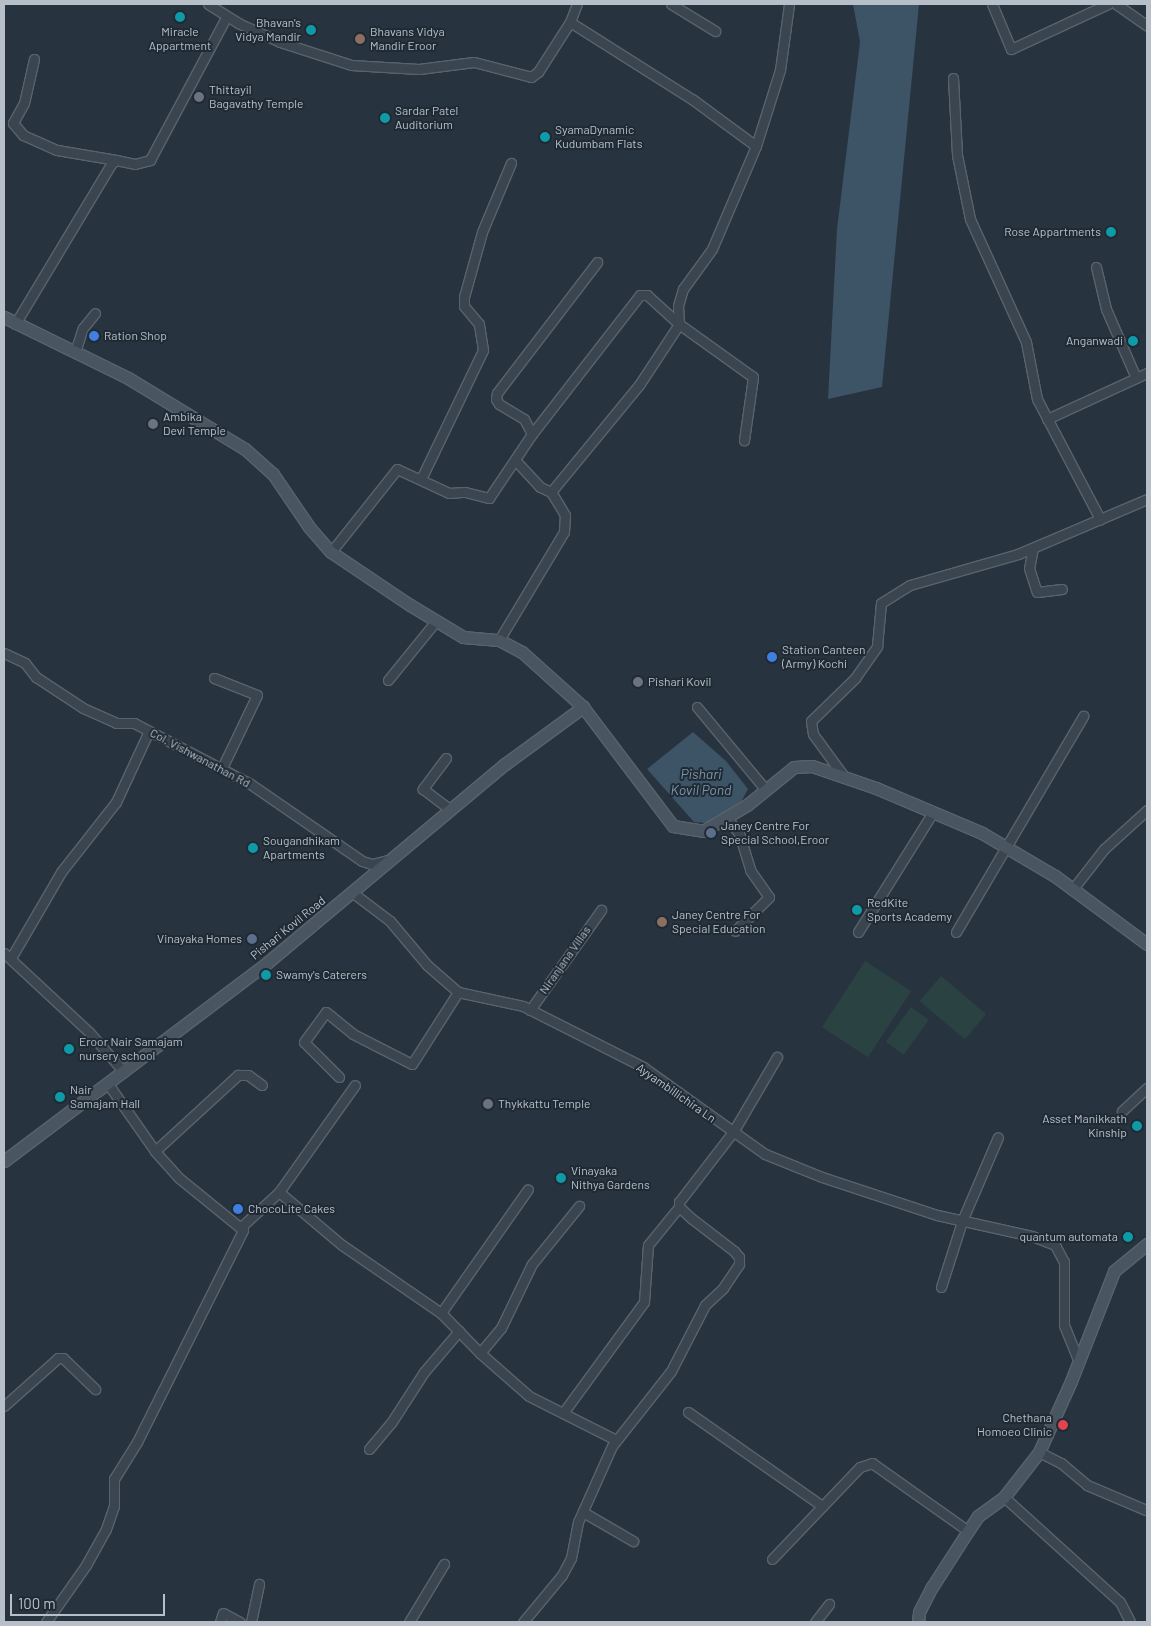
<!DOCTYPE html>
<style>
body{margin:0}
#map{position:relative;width:1151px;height:1626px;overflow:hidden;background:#27343f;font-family:Barlow,sans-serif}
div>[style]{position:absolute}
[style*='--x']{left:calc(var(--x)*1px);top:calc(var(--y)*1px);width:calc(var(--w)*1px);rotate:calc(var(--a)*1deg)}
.green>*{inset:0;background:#2a4241;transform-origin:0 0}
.water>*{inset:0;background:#3d5366}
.roads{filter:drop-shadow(1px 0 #59636c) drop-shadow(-1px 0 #59636c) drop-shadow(0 1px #59636c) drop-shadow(0 -1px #59636c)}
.street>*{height:9px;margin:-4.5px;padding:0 4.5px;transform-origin:4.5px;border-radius:4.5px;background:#3b454f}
.secondary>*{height:11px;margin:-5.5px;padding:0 5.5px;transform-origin:5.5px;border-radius:5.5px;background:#495561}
.dots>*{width:14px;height:14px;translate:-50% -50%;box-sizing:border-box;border:2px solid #202a34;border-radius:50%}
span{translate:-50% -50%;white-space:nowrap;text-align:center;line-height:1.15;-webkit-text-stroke:4px #202a34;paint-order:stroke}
.poi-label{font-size:12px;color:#b7c0c9}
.right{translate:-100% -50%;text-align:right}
.left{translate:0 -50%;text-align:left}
.street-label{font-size:12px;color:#b7c0c9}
.water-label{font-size:14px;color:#7994aa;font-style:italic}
.frame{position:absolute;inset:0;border:5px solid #b7c0c9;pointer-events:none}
.scale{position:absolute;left:10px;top:1594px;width:155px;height:22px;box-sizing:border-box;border:2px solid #b7c0c9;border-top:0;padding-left:6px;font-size:15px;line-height:18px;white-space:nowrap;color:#b7c0c9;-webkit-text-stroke:4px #202a34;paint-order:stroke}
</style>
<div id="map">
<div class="green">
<i style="left:865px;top:961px;width:55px;height:79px;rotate:33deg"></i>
<i style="left:941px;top:976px;width:59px;height:33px;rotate:40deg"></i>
<i style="left:911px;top:1007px;width:22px;height:43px;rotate:36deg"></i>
</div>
<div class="water">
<i style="clip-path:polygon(853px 4px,919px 4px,882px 387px,828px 399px,837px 229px,860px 42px)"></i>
<i style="clip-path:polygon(693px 732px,726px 761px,748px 789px,741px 802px,707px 823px,694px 822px,647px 769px)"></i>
</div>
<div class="roads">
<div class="street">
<i style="--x:208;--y:4;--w:36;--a:32"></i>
<i style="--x:238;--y:23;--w:46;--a:24.3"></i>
<i style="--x:280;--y:42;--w:75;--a:17.9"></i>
<i style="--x:351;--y:65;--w:68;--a:3.4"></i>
<i style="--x:419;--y:69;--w:55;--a:-7.3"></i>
<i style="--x:474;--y:62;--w:59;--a:14.7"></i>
<i style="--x:531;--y:77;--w:9;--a:-36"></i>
<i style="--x:538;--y:72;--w:59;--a:-57.4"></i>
<i style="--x:570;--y:22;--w:144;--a:32.3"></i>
<i style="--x:692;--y:99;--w:79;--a:36.3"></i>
<i style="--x:671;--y:4;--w:52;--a:31.5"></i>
<i style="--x:992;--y:4;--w:49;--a:67.1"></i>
<i style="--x:1011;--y:49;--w:107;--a:-24.9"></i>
<i style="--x:1116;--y:4;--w:38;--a:35"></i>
<i style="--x:570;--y:22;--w:19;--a:-69"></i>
<i style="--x:34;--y:59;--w:45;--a:102.8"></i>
<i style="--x:24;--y:103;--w:23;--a:119"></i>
<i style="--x:13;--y:123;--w:16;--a:50"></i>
<i style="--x:23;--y:135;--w:37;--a:24"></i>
<i style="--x:57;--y:150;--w:60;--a:9.6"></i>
<i style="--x:953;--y:78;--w:77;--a:87"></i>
<i style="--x:957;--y:155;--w:65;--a:78.5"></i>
<i style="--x:970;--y:219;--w:135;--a:65.5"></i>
<i style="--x:1026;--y:342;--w:58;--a:79.1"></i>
<i style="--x:1037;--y:399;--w:136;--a:62.3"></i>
<i style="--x:1096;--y:267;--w:43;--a:76.6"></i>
<i style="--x:1106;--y:309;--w:75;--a:66.5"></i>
<i style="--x:15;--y:324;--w:187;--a:-59"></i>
<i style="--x:111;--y:164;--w:6;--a:-39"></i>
<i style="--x:116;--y:160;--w:19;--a:12"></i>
<i style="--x:135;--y:164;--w:16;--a:-15"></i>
<i style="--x:150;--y:160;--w:163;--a:-61.9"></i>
<i style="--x:75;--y:352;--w:25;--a:-72"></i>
<i style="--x:83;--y:328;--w:19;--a:-51"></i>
<i style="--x:1047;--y:419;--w:110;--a:-24.7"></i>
<i style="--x:532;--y:434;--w:17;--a:-118"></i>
<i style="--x:524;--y:419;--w:29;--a:-149"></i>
<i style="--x:499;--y:404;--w:6;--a:-121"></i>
<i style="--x:496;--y:399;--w:6;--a:-81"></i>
<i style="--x:497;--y:393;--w:165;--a:-52.6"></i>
<i style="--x:515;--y:460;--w:37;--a:47"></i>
<i style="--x:540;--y:487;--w:12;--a:24"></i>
<i style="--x:421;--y:479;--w:143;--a:-64.3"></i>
<i style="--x:483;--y:350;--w:26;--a:-99"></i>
<i style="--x:479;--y:324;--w:23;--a:-130"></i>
<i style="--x:464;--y:306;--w:9;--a:-90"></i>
<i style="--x:464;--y:297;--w:67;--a:-74.5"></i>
<i style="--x:482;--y:232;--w:75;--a:-67.2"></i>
<i style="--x:1033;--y:548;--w:20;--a:101"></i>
<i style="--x:1029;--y:568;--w:25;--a:72"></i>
<i style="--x:1037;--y:592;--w:25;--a:-7"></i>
<i style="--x:331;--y:552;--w:106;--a:-51.5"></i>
<i style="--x:397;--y:469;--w:57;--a:24.8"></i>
<i style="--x:449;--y:493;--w:16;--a:-4"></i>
<i style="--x:465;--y:492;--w:25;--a:14"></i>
<i style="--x:489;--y:498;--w:77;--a:-56.1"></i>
<i style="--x:532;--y:434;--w:176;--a:-52.2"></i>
<i style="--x:640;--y:295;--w:7;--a:0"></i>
<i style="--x:647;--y:295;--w:43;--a:42.2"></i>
<i style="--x:679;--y:324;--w:91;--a:35.6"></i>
<i style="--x:753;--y:377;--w:64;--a:98.1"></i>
<i style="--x:499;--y:640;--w:126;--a:-59"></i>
<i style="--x:564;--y:532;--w:17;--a:-87"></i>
<i style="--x:565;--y:515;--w:27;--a:-121"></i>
<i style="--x:551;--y:492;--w:139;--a:-50.6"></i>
<i style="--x:639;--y:385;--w:73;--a:-56.7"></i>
<i style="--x:679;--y:324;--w:18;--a:-93"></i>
<i style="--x:678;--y:306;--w:18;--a:-74"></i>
<i style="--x:683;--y:289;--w:49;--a:-54.1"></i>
<i style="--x:712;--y:249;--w:112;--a:-66.9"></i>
<i style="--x:756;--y:146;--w:80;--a:-72.5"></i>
<i style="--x:780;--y:70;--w:67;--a:-82.2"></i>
<i style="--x:4;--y:653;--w:23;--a:25"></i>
<i style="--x:25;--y:663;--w:18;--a:52"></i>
<i style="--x:36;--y:677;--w:56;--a:33.4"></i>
<i style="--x:83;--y:708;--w:36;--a:24"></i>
<i style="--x:116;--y:723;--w:18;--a:0"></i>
<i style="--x:134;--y:723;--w:130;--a:27.6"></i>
<i style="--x:249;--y:783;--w:137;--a:34.6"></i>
<i style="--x:362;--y:861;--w:10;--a:17"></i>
<i style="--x:372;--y:864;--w:16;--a:-14"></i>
<i style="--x:214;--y:678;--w:46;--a:21.6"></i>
<i style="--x:257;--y:695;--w:81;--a:115.6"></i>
<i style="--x:388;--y:680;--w:76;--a:-50.9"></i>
<i style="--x:697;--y:707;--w:108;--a:50.3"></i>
<i style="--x:446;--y:758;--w:39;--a:127"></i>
<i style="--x:423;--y:789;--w:35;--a:37"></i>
<i style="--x:845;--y:778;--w:54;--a:-126"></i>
<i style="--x:813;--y:734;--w:13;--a:-99"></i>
<i style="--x:811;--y:721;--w:62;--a:-44.3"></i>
<i style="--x:855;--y:678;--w:39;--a:-55"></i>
<i style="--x:877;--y:646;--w:43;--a:-84.7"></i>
<i style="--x:881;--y:603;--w:34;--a:-32"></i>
<i style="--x:910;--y:585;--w:112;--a:-16"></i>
<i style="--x:1018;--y:554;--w:140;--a:-23.1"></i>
<i style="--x:726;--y:817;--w:21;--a:51"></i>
<i style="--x:739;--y:833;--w:39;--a:73"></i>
<i style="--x:750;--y:870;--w:33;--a:55"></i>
<i style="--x:769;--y:897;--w:48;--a:135"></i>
<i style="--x:1072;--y:890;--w:52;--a:-52"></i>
<i style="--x:1104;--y:849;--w:58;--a:-42.2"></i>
<i style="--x:353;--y:893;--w:46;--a:37.1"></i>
<i style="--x:390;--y:921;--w:57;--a:49.9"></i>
<i style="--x:427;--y:965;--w:41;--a:41.1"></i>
<i style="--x:458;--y:992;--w:66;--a:12.2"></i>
<i style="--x:523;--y:1006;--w:135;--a:26.9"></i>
<i style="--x:643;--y:1067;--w:150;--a:35.5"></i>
<i style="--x:765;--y:1154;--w:61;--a:22"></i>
<i style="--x:822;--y:1177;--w:121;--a:18.3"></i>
<i style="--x:937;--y:1215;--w:97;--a:12.5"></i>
<i style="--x:1032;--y:1236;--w:25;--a:21"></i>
<i style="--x:1055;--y:1245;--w:19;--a:62"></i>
<i style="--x:1064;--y:1262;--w:63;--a:90"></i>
<i style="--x:1064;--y:1325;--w:38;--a:68"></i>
<i style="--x:858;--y:932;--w:142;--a:-58"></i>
<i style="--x:956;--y:932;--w:251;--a:-59.5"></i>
<i style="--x:4;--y:953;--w:116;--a:42.9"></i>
<i style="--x:89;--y:1032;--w:53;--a:48.8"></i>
<i style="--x:11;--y:958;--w:99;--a:-59.8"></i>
<i style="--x:61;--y:872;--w:89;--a:-51.8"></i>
<i style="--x:116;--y:802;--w:78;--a:-65.1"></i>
<i style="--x:530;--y:1010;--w:123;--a:-54.6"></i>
<i style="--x:339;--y:1077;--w:49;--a:-135"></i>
<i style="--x:304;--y:1042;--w:37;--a:-54"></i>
<i style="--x:326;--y:1012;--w:35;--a:39"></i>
<i style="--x:353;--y:1034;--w:66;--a:27"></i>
<i style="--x:412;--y:1064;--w:85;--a:-57.4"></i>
<i style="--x:1122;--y:1111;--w:34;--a:-43"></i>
<i style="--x:155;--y:1151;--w:113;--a:-42.5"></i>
<i style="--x:238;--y:1075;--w:10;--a:0"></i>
<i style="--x:248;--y:1075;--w:17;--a:36"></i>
<i style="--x:279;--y:1192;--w:131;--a:-54.6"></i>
<i style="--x:241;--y:1227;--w:52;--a:-42.6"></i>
<i style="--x:279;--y:1192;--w:82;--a:40.1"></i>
<i style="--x:342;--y:1245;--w:120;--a:34.5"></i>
<i style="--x:441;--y:1313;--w:56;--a:45.7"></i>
<i style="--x:480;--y:1353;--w:65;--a:41.3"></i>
<i style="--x:529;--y:1396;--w:97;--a:26.8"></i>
<i style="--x:941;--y:1287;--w:69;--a:-72.3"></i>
<i style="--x:962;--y:1221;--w:91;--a:-66.8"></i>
<i style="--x:441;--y:1313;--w:151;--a:-54.9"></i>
<i style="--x:480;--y:1353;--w:33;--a:-50"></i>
<i style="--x:501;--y:1328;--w:71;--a:-64.2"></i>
<i style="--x:532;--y:1264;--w:75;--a:-51"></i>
<i style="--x:4;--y:1406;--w:72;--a:-41.6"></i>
<i style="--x:58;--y:1358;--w:5;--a:0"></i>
<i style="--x:63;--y:1358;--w:45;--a:44.1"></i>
<i style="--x:688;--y:1412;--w:164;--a:35"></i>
<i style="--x:563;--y:1413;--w:137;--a:-53.9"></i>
<i style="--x:644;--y:1302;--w:57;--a:-86"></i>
<i style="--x:648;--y:1245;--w:49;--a:-50.8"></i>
<i style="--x:369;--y:1449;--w:34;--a:-50"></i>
<i style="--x:391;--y:1423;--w:61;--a:-57.1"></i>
<i style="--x:424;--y:1372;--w:54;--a:-49.5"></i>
<i style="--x:1039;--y:1452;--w:25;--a:27"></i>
<i style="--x:1061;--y:1463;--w:34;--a:40"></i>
<i style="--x:1087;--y:1485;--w:64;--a:23"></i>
<i style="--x:1004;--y:1497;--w:156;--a:42.2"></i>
<i style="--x:1120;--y:1602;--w:22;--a:63"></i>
<i style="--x:583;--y:1512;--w:58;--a:30.1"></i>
<i style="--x:772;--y:1559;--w:127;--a:-46.3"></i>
<i style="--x:860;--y:1467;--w:13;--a:-18"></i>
<i style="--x:872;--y:1463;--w:118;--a:35.3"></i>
<i style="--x:46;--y:1622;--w:70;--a:-54.9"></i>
<i style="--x:86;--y:1565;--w:41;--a:-60.9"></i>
<i style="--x:106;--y:1529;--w:24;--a:-71"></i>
<i style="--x:114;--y:1506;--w:27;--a:-90"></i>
<i style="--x:114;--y:1479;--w:44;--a:-58.1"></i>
<i style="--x:137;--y:1442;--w:237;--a:-63.4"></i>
<i style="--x:243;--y:1230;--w:82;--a:-140.9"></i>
<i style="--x:179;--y:1178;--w:36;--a:-132"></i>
<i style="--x:155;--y:1151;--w:82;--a:-125"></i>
<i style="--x:220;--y:1622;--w:9;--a:-72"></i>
<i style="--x:223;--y:1613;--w:19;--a:28"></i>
<i style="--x:251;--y:1622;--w:39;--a:-78"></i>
<i style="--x:409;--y:1622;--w:68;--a:-58.9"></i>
<i style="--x:523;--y:1622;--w:61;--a:-50.3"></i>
<i style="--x:562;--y:1575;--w:19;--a:-62"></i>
<i style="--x:571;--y:1558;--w:37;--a:-79"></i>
<i style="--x:578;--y:1522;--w:83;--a:-65.9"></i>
<i style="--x:612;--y:1446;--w:95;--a:-51.8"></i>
<i style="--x:671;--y:1371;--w:74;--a:-62.7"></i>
<i style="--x:705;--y:1305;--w:25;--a:-43"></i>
<i style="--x:723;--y:1288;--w:29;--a:-56"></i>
<i style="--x:739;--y:1264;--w:7;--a:-90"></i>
<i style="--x:739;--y:1257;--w:8;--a:-130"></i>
<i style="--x:734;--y:1251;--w:54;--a:-142.5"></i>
<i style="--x:691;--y:1218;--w:16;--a:-137"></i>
<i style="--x:679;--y:1207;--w:5;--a:-90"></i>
<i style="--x:679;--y:1202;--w:88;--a:-52.4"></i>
<i style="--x:733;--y:1132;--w:87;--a:-59.6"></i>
<i style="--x:815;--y:1622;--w:23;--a:-52"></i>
</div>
<div class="secondary">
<i style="--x:4;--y:317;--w:138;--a:26.2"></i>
<i style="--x:128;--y:378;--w:137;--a:31.3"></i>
<i style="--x:245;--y:449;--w:38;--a:42"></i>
<i style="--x:273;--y:474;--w:64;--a:55.8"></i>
<i style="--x:309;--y:527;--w:33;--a:49"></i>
<i style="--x:331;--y:552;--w:95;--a:33.9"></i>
<i style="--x:410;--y:605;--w:62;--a:31.1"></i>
<i style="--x:463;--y:637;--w:36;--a:5"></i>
<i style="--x:499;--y:640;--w:26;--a:28"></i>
<i style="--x:522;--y:652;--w:82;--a:42"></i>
<i style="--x:583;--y:707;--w:149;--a:52.9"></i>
<i style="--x:673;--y:826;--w:30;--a:9"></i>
<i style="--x:703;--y:831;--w:51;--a:-30.6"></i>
<i style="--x:747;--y:805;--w:60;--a:-39"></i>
<i style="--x:794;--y:767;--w:18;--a:-3"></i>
<i style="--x:812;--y:766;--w:68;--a:19"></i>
<i style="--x:876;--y:788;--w:115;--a:23"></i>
<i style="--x:982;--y:833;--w:85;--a:30.5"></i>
<i style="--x:1055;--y:876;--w:114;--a:36.5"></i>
<i style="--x:4;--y:1161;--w:331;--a:-37"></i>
<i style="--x:268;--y:962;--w:309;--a:-39.9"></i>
<i style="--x:505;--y:764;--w:97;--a:-36.2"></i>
<i style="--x:918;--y:1622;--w:10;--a:-84"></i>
<i style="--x:919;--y:1612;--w:28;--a:-63"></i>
<i style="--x:932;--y:1587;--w:67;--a:-57.3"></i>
<i style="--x:968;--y:1531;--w:18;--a:-56"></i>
<i style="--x:978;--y:1516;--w:32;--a:-36"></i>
<i style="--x:1004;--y:1497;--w:57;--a:-52.1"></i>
<i style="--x:1039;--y:1452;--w:78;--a:-65.7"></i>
<i style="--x:1071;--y:1381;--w:118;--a:-68.6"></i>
<i style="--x:1114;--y:1271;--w:43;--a:-39.3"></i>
</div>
</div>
<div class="dots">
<i style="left:180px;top:17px;background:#0f9aa8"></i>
<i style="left:311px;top:30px;background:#0f9aa8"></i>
<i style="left:360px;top:39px;background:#8d6e63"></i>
<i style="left:199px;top:97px;background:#6b7280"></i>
<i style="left:385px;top:118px;background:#0f9aa8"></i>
<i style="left:545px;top:137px;background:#0f9aa8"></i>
<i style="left:1111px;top:232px;background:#0f9aa8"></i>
<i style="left:94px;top:336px;background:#3f7fe0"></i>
<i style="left:1133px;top:341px;background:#0f9aa8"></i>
<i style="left:153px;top:424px;background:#6b7280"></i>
<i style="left:772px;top:657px;background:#3f7fe0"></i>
<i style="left:638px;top:682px;background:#6b7280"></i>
<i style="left:711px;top:833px;background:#5c6f8a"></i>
<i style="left:253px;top:848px;background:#0f9aa8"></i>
<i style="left:857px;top:910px;background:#0f9aa8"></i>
<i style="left:662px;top:922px;background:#8d6e63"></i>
<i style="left:252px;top:939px;background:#5c6f8a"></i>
<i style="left:266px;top:975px;background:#0f9aa8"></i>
<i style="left:69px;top:1049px;background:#0f9aa8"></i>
<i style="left:60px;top:1097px;background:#0f9aa8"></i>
<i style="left:488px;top:1104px;background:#6b7280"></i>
<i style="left:1137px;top:1126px;background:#0f9aa8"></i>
<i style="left:561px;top:1178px;background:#0f9aa8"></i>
<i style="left:238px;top:1209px;background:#3f7fe0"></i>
<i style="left:1128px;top:1237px;background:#0f9aa8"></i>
<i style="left:1063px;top:1425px;background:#e0444e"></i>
</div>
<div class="poi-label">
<span class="right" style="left:301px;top:30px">Bhavan's<br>Vidya Mandir</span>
<span style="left:180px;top:39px">Miracle<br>Appartment</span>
<span class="left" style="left:370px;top:39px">Bhavans Vidya<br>Mandir Eroor</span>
<span class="left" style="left:209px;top:97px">Thittayil<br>Bagavathy Temple</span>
<span class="left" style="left:395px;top:118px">Sardar Patel<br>Auditorium</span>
<span class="left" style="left:555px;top:137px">SyamaDynamic<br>Kudumbam Flats</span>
<span class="right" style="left:1101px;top:232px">Rose Appartments</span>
<span class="left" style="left:104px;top:336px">Ration Shop</span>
<span class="right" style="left:1123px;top:341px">Anganwadi</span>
<span class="left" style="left:163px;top:424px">Ambika<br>Devi Temple</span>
<span class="left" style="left:782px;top:657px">Station Canteen<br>(Army) Kochi</span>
<span class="left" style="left:648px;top:682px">Pishari Kovil</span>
<span class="left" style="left:721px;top:833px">Janey Centre For<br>Special School,Eroor</span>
<span class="left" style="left:263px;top:848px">Sougandhikam<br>Apartments</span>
<span class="left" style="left:867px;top:910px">RedKite<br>Sports Academy</span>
<span class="left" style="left:672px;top:922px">Janey Centre For<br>Special Education</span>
<span class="right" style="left:242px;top:939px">Vinayaka Homes</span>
<span class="left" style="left:276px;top:975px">Swamy's Caterers</span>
<span class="left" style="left:79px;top:1049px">Eroor Nair Samajam<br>nursery school</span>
<span class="left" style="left:70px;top:1097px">Nair<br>Samajam Hall</span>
<span class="left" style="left:498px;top:1104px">Thykkattu Temple</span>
<span class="right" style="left:1127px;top:1126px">Asset Manikkath<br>Kinship</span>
<span class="left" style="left:571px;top:1178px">Vinayaka<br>Nithya Gardens</span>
<span class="left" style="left:248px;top:1209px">ChocoLite Cakes</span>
<span class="right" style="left:1118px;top:1237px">quantum automata</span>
<span class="right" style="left:1052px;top:1425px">Chethana<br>Homoeo Clinic</span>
</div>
<div class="street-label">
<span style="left:200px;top:758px;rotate:28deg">Col. Vishwanathan Rd</span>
<span style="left:288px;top:928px;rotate:-39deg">Pishari Kovil Road</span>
<span style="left:565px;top:960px;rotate:-55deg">Niranjana Villas</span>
<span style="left:676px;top:1093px;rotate:35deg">Ayyambillichira Ln</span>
</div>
<div class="water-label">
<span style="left:701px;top:782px">Pishari<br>Kovil Pond</span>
</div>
<div class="frame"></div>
<div class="scale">100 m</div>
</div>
